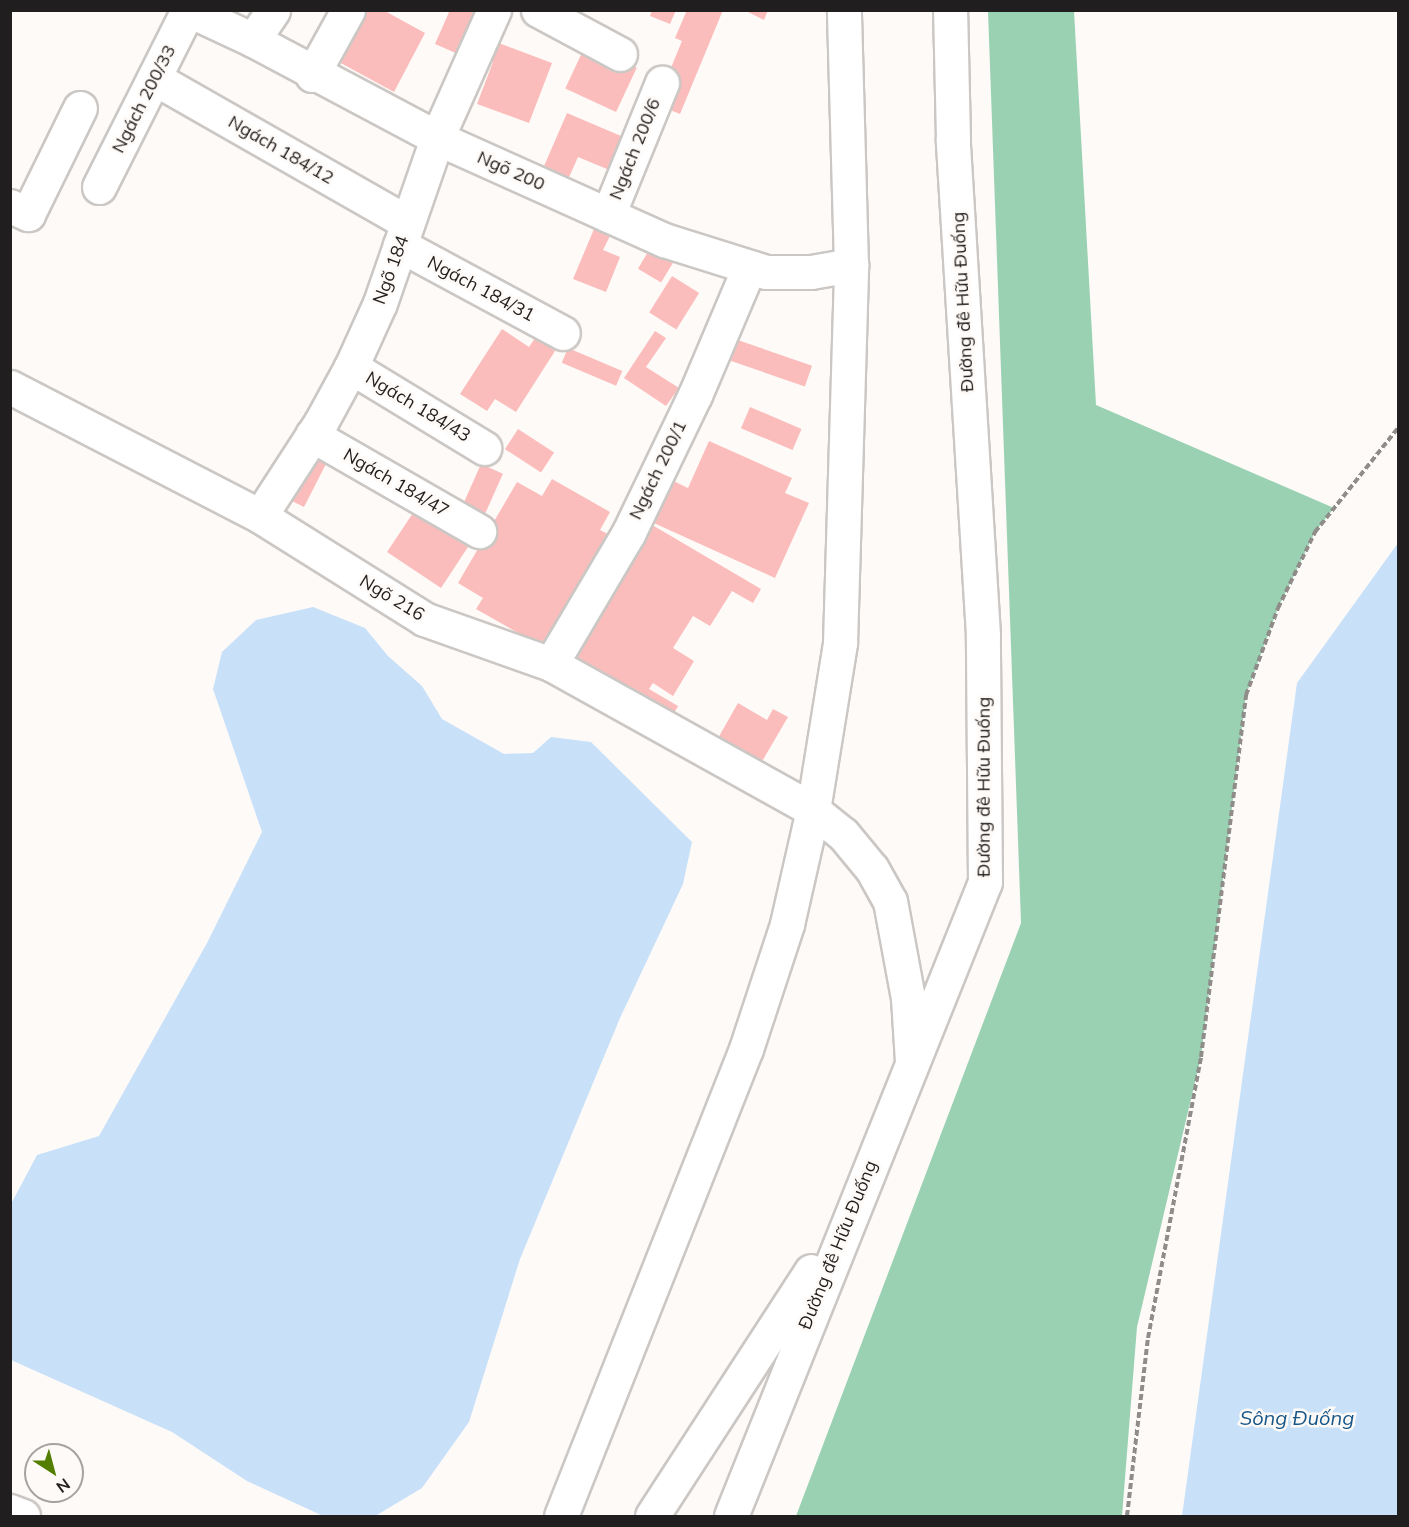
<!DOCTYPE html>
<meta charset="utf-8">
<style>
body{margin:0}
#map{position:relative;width:1409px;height:1527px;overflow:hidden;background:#fefaf7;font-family:Mulish,sans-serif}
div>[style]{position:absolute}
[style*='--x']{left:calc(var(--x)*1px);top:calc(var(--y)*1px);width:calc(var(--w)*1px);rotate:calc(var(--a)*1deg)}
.forest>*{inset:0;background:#9ad1b3}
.water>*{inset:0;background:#c8e1f9}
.building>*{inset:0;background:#fbbdbc;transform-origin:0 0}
.path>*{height:4px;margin-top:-2px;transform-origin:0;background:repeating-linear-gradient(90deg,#8f8c8a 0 6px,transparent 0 9px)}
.roads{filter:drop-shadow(2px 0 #cbc7c4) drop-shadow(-2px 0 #cbc7c4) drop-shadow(0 2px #cbc7c4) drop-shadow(0 -2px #cbc7c4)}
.minor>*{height:33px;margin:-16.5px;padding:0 16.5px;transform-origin:16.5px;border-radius:16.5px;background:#fff}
.major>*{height:33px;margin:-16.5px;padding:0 16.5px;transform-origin:16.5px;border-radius:16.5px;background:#fff}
span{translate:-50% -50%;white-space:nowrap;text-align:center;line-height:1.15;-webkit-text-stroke:5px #fefaf7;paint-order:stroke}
.street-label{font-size:18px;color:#201e1e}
.water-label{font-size:20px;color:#185788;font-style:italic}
.frame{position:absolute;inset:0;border:12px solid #201e1e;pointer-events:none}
.north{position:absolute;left:24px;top:1443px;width:60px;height:60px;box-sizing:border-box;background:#fefaf7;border:2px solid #a5a2a0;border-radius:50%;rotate:144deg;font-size:16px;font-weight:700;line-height:24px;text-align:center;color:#201e1e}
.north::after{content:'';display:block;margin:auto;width:21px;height:27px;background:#537e00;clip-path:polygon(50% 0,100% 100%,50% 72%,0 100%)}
</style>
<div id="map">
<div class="forest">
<i style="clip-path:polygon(988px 11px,1074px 11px,1096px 405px,1334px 508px,1315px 532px,1278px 608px,1246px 695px,1201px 1057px,1137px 1327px,1122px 1516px,796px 1516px,1021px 923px)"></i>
</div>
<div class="water">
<i style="clip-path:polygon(1398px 543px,1398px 1516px,1182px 1516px,1297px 683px)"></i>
<i style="clip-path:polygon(313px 607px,365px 628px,388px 656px,422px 686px,442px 719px,504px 754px,533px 753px,551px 737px,591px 742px,692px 842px,683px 884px,620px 1018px,520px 1259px,469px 1422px,422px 1488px,377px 1515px,321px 1515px,247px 1481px,172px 1432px,11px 1360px,11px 1204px,37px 1155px,99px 1136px,207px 943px,262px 832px,213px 689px,222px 652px,256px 620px)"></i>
</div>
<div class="building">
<i style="clip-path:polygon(364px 10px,383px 10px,425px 33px,394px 92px,337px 61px)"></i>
<i style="clip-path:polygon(450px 10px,486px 10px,465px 57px,435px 44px)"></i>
<i style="clip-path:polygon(652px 10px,676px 10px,670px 24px,650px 16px)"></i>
<i style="clip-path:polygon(687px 10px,723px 10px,680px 114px,656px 104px,682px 41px,675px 38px)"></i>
<i style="clip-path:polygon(744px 10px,768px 10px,764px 20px)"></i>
<i style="clip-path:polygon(488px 39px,552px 63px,529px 123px,477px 104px,493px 62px,480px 58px)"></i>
<i style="left:586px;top:44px;width:56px;height:49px;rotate:25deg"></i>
<i style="clip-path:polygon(567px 113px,628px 139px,614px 172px,578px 157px,566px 184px,541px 173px)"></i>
<i style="clip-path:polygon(594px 229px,610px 236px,603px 250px,620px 257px,606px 292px,573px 279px)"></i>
<i style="left:657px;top:237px;width:27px;height:37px;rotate:31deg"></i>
<i style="left:672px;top:276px;width:32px;height:43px;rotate:32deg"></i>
<i style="clip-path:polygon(502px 329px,529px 347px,535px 338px,555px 351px,516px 412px,495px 399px,487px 411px,460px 394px)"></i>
<i style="clip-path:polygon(655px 331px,666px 338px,646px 367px,679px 388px,666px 406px,624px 378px)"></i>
<i style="left:726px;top:336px;width:91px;height:22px;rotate:19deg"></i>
<i style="left:568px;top:348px;width:59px;height:16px;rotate:23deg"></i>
<i style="left:750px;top:407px;width:56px;height:23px;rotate:23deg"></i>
<i style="left:518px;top:429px;width:43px;height:24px;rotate:33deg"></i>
<i style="left:313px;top:441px;width:22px;height:63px;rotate:27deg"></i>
<i style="clip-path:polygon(709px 441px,792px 478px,785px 493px,809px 503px,775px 578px,645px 519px,665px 477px,688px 488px)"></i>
<i style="left:481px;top:464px;width:24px;height:53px;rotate:24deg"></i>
<i style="clip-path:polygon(552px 479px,610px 512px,600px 530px,621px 541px,555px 654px,476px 609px,483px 598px,458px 583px,517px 482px,542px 496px)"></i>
<i style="clip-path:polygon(419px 504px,450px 525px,445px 532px,468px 547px,441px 588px,387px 552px)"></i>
<i style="clip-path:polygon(642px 519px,761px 589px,753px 603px,732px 591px,710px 626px,693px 616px,673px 648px,694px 661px,673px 696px,653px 683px,649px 689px,678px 706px,669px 722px,560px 657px)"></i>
<i style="clip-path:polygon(738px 703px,767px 720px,773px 709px,788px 717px,760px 765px,717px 740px)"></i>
</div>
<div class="path">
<i style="--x:1127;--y:1516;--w:179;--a:-83.3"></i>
<i style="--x:1148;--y:1338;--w:286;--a:-79.3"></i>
<i style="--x:1201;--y:1057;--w:365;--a:-82.9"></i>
<i style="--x:1246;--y:695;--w:93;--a:-69.8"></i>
<i style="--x:1278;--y:608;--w:85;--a:-64"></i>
<i style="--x:1315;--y:532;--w:133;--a:-51.4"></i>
</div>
<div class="roads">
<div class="minor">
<i style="--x:189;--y:10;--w:71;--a:25.1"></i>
<i style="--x:253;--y:40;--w:208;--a:28"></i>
<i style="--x:437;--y:138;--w:249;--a:24.2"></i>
<i style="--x:664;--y:240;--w:107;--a:17.4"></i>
<i style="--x:766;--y:272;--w:45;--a:0"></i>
<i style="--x:811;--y:272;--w:41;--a:-9.9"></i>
<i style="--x:538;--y:10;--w:93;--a:28.2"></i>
<i style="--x:253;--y:40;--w:36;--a:-56"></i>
<i style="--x:312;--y:75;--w:74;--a:-61"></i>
<i style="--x:154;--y:78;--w:292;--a:29.7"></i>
<i style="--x:99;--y:187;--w:198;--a:-63.3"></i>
<i style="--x:10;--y:206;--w:20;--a:24"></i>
<i style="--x:28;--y:214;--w:118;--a:-63.9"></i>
<i style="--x:608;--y:215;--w:143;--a:-67.8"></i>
<i style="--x:400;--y:245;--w:185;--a:28.4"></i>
<i style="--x:351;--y:367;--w:156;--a:31.3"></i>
<i style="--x:10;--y:387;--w:281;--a:27.3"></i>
<i style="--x:260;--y:516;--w:194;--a:32.1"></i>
<i style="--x:424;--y:619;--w:135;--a:19.5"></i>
<i style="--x:551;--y:664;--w:300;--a:29.1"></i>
<i style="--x:813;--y:810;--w:38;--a:39"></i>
<i style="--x:843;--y:834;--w:45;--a:50.4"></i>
<i style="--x:872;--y:869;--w:37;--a:61"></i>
<i style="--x:890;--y:901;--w:99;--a:79.5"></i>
<i style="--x:908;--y:998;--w:64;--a:86.4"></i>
<i style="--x:312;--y:435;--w:193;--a:29.9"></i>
<i style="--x:260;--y:516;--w:112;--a:-57"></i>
<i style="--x:321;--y:422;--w:63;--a:-61.4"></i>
<i style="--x:351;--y:367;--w:70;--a:-65.6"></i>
<i style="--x:380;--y:303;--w:175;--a:-70.9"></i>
<i style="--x:437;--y:138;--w:140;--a:-66"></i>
<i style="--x:551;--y:664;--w:151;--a:-59.4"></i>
<i style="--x:628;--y:534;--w:154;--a:-64.3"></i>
<i style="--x:695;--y:395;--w:138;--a:-67"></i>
<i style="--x:561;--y:1516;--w:502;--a:-68.39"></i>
<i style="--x:746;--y:1049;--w:132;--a:-71.8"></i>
<i style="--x:787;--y:924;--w:117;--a:-77.2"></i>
<i style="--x:813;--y:810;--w:169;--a:-80.8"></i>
<i style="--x:840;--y:643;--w:378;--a:-88.3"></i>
<i style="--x:851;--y:265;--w:255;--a:-91.6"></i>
</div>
<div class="major">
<i style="--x:10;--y:1511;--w:14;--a:21"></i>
<i style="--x:652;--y:1516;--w:292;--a:-57"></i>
<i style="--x:731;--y:1516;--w:683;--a:-68.17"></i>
<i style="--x:985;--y:882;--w:247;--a:-90.5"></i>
<i style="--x:983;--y:635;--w:497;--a:-93.5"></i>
<i style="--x:953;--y:139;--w:129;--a:-91.3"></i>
</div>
</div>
<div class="street-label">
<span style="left:144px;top:99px;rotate:-63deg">Ngách 200/33</span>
<span style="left:635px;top:149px;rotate:-68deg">Ngách 200/6</span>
<span style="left:281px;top:150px;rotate:30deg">Ngách 184/12</span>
<span style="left:511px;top:171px;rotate:24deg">Ngõ 200</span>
<span style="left:391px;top:270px;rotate:-70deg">Ngõ 184</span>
<span style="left:481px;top:289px;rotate:28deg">Ngách 184/31</span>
<span style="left:963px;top:302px;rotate:-93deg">Đường đê Hữu Đuống</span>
<span style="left:418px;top:407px;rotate:31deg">Ngách 184/43</span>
<span style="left:658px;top:470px;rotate:-64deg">Ngách 200/1</span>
<span style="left:396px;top:483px;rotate:30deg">Ngách 184/47</span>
<span style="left:392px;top:598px;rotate:31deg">Ngõ 216</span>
<span style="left:984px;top:787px;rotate:-90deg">Đường đê Hữu Đuống</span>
<span style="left:838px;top:1245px;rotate:-68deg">Đường đê Hữu Đuống</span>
</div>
<div class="water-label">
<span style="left:1297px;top:1417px">Sông Đuống</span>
</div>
<div class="frame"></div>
<div class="north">N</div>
</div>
